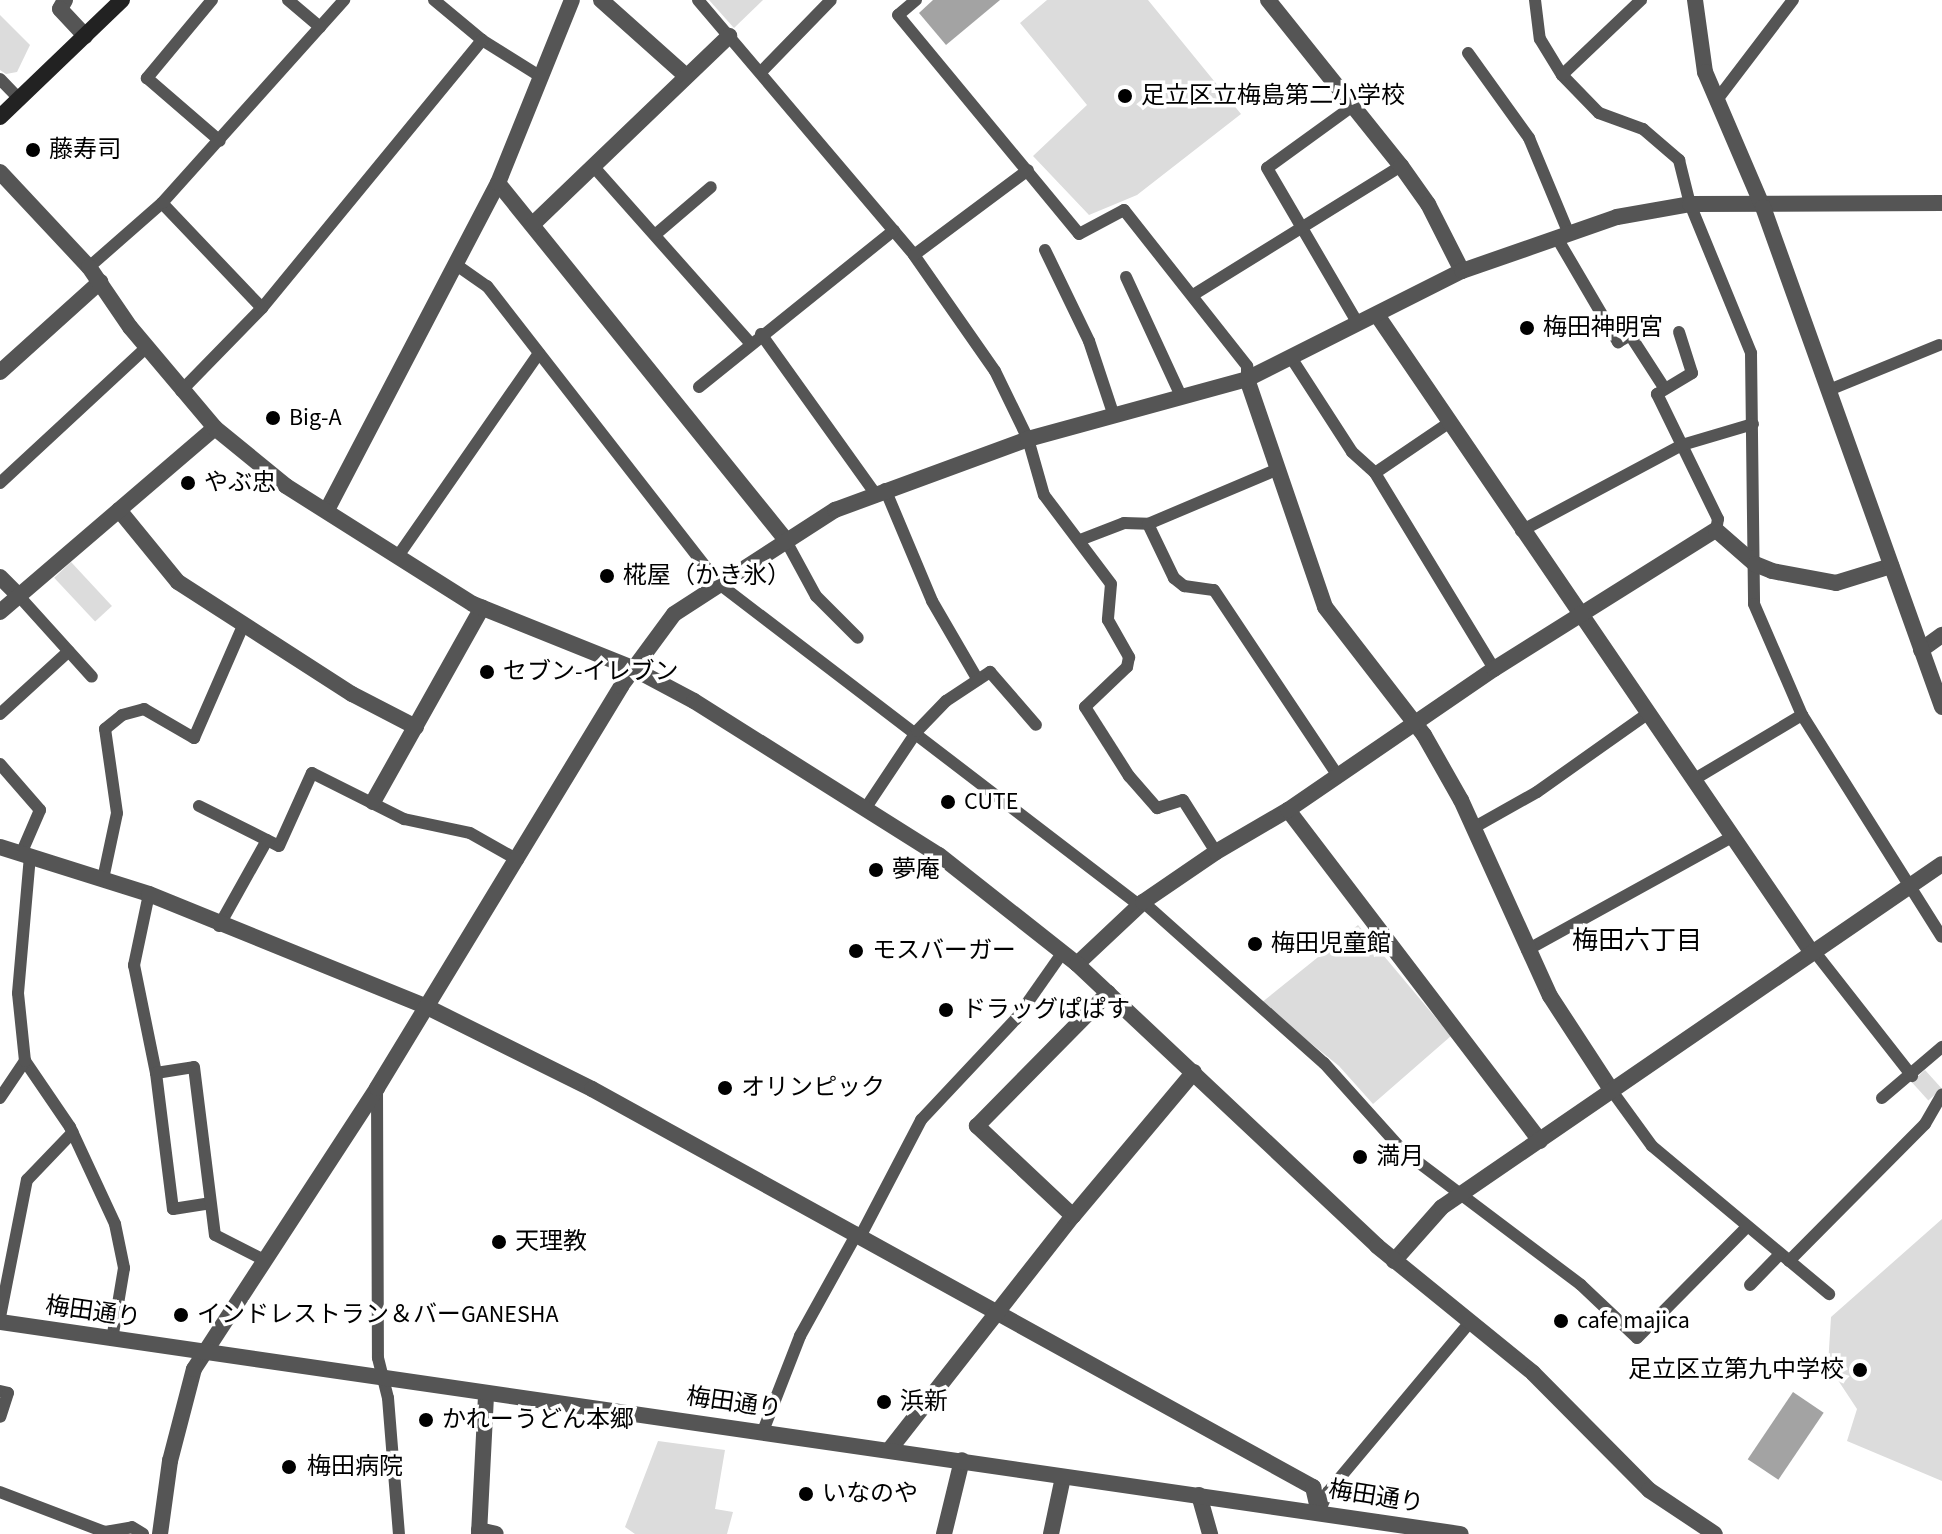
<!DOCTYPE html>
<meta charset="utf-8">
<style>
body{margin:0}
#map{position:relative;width:1942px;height:1534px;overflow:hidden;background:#fff;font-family:"Source Sans 3","Noto Sans JP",sans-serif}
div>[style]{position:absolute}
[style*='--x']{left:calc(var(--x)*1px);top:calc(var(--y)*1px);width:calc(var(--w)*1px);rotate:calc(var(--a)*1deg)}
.green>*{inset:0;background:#dcdcdc;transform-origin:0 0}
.water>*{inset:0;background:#a3a3a3;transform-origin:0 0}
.service>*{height:12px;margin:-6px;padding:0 6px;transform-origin:6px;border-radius:6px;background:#555}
.minor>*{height:16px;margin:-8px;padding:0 8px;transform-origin:8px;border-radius:8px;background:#555}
.tertiary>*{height:16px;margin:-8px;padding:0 8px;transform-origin:8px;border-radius:8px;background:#555}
.secondary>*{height:16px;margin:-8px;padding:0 8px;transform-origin:8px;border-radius:8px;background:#222}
.dots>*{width:22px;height:22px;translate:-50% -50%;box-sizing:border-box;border:4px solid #fff;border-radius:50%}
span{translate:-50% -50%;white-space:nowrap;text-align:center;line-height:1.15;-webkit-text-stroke:7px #fff;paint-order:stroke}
.poi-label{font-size:24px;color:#000}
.left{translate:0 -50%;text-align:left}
.right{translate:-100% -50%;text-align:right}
.street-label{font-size:24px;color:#000}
.neighbourhood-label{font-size:26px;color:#000}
</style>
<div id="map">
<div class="green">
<i style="clip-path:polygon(709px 0,763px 0,734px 28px)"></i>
<i style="clip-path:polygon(1047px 0,1148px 0,1241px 114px,1137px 195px,1089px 215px,1033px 156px,1087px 105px,1020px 23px)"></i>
<i style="clip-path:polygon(0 15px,30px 45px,17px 72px,6px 74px,0 70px)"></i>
<i style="left:71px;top:562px;width:60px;height:23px;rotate:47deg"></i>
<i style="clip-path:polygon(1358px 925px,1451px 1036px,1373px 1104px,1339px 1066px,1261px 1003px)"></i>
<i style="left:1925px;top:1070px;width:25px;height:18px;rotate:48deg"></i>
<i style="clip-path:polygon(1942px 1219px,1942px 1481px,1847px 1441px,1857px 1409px,1828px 1365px,1831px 1317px)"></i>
<i style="clip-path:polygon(658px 1441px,725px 1450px,715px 1509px,733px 1512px,727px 1534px,635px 1534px,625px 1527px)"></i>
</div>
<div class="water">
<i style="clip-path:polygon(933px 0,1000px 0,946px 45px,919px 13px)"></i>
<i style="left:1793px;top:1392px;width:37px;height:81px;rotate:34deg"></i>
</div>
<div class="service">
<i style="--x:212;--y:0;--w:102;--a:129.8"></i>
<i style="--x:147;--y:78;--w:96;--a:40.8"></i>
<i style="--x:288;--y:0;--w:42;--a:40.2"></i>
<i style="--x:434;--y:0;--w:62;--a:39.8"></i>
<i style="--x:482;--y:40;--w:66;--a:32"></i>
<i style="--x:698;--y:0;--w:334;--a:49.7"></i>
<i style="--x:914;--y:255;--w:141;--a:55.1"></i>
<i style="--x:995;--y:371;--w:76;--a:64.1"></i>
<i style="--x:1028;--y:439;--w:58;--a:74.1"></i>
<i style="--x:1044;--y:495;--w:111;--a:53"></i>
<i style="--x:1111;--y:584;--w:36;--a:95"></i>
<i style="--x:1108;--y:620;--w:43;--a:60.4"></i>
<i style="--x:1129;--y:657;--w:10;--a:101"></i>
<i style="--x:1127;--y:667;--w:58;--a:136.4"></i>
<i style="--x:1085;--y:707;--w:82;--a:57.5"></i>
<i style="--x:1129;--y:776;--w:43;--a:48.8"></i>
<i style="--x:1157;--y:808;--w:27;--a:-17"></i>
<i style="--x:1183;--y:800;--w:62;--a:57.6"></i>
<i style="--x:916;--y:0;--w:23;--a:140"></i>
<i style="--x:898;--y:15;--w:284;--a:50.4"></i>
<i style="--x:1079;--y:234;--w:51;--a:-28.1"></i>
<i style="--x:1124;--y:210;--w:199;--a:51.7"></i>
<i style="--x:1247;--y:366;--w:13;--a:90"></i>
<i style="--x:1535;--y:0;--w:39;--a:83"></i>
<i style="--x:1540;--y:39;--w:42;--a:58.6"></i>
<i style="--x:1562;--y:75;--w:53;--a:45.8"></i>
<i style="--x:1599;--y:113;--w:47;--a:20"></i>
<i style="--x:1643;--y:129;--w:48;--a:40.7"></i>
<i style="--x:1679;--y:160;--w:45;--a:76"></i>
<i style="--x:1690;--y:204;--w:161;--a:67.7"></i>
<i style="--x:1751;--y:353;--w:251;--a:89.3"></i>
<i style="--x:1754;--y:604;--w:121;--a:66.6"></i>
<i style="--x:1802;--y:715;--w:262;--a:57.8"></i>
<i style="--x:1468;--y:53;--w:105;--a:54.3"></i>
<i style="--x:1529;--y:138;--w:104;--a:67.4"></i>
<i style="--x:761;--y:72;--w:100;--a:-45.8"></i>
<i style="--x:1562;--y:75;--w:109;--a:-43.5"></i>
<i style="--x:0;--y:79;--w:28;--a:46"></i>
<i style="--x:1716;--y:101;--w:127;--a:-52.7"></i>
<i style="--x:1350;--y:108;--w:102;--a:144.1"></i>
<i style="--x:1267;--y:168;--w:181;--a:59.7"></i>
<i style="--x:593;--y:166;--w:237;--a:48.4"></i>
<i style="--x:162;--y:203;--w:145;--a:46.4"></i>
<i style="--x:656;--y:234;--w:72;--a:-40.5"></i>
<i style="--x:1557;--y:238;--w:121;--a:59.6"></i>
<i style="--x:1618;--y:342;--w:14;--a:-30"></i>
<i style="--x:1630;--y:335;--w:64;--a:57.1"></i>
<i style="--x:1045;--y:250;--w:101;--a:64.2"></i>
<i style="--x:1089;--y:341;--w:79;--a:71.6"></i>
<i style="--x:914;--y:255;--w:142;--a:-36.7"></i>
<i style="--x:455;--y:264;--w:39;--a:35"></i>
<i style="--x:487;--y:286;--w:376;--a:52.1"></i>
<i style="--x:718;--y:583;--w:530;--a:37.41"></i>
<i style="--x:89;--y:267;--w:97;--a:-41.2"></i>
<i style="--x:162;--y:203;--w:273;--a:-48.1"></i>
<i style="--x:1126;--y:277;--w:131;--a:65.2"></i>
<i style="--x:1193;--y:295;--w:245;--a:-31.8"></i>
<i style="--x:1679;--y:332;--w:43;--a:72.4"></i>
<i style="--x:1692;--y:373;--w:41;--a:149"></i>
<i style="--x:1657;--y:394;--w:139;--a:64"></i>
<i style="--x:1718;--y:519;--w:11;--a:100"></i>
<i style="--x:761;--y:334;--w:196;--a:54.4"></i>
<i style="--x:1290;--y:356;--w:114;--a:57.1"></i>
<i style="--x:1352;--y:452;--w:31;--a:42"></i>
<i style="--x:1375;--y:473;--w:229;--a:58.7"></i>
<i style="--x:699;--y:387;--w:250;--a:-38.8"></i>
<i style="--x:1829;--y:390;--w:119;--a:-22.2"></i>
<i style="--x:181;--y:391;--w:116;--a:-45.7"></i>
<i style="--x:262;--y:308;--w:347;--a:-50.6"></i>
<i style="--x:1375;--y:473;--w:87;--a:-34.2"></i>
<i style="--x:0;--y:483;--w:200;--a:-42.8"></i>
<i style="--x:885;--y:489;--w:121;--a:67.2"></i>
<i style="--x:932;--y:601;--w:91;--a:59.8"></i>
<i style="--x:1148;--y:524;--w:60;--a:64.3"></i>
<i style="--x:1174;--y:578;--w:13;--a:39"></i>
<i style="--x:1184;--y:586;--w:30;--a:8"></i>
<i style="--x:1214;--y:590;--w:224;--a:56.3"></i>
<i style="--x:1521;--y:531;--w:183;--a:-28.1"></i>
<i style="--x:1682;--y:445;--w:74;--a:-16.5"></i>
<i style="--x:785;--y:539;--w:65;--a:61.5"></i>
<i style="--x:816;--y:596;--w:59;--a:45"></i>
<i style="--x:1080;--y:540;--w:47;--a:-21.1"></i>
<i style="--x:1124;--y:523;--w:24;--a:2"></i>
<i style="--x:1148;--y:524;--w:141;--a:-22.9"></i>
<i style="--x:398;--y:556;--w:247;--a:-55.2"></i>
<i style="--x:18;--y:595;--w:110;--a:47.9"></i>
<i style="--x:0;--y:714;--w:93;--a:-42.4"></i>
<i style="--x:0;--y:764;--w:61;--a:49"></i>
<i style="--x:40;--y:810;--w:48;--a:113.4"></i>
<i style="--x:1693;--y:780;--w:127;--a:-30.8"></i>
<i style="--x:199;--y:806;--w:76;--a:26.6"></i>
<i style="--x:865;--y:809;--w:94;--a:-56.3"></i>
<i style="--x:917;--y:731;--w:42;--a:-46"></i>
<i style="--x:946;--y:701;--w:53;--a:-33.4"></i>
<i style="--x:990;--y:672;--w:70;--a:49"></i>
<i style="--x:1473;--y:828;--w:73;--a:-29.4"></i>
<i style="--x:1537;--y:792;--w:135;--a:-35.3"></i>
<i style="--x:103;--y:879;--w:67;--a:-78"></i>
<i style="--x:117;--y:813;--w:85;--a:-98.1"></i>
<i style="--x:105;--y:729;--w:22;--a:-39"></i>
<i style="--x:122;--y:715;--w:23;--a:-15"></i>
<i style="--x:144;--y:709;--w:58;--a:30.1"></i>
<i style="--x:194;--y:738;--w:122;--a:-66.4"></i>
<i style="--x:149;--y:894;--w:73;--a:101.9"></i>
<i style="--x:134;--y:965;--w:110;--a:78.5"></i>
<i style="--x:156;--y:1073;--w:137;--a:82.9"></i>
<i style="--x:173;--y:1209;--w:37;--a:-9"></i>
<i style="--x:1143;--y:902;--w:242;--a:41.7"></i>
<i style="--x:1324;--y:1063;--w:117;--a:48.1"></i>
<i style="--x:1402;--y:1150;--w:224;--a:37"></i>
<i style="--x:1581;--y:1285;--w:77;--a:43.4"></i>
<i style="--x:1637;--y:1338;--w:156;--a:-45.3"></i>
<i style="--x:219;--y:926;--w:98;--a:-60.8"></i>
<i style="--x:267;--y:840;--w:13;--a:27"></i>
<i style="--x:279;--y:846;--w:80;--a:-65.7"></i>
<i style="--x:312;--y:773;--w:103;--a:26.6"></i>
<i style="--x:404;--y:819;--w:67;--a:12"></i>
<i style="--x:470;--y:833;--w:55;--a:29.4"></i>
<i style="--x:1527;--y:950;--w:234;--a:-28.9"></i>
<i style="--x:1814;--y:951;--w:159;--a:51.9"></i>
<i style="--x:25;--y:1061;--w:80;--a:55.7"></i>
<i style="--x:70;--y:1127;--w:107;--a:65.1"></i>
<i style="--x:115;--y:1224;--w:45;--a:78.4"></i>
<i style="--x:124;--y:1268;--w:73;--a:99.5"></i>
<i style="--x:156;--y:1073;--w:38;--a:-9"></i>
<i style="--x:194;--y:1067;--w:169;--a:82.9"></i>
<i style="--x:215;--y:1235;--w:57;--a:27"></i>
<i style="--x:377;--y:1088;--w:270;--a:89.8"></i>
<i style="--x:378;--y:1358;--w:41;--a:76"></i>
<i style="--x:388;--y:1398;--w:136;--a:85.4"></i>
<i style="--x:1612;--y:1091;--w:68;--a:54"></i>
<i style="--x:1652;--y:1146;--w:231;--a:39.9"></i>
<i style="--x:0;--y:1098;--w:45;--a:-56"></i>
<i style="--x:25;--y:1061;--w:68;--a:-95.9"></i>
<i style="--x:18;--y:993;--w:137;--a:-85"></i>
<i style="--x:1882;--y:1098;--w:79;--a:-40.4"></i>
<i style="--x:861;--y:1235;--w:130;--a:-62.4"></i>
<i style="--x:921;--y:1120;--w:139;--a:-46.8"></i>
<i style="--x:1016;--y:1019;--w:82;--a:-55"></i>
<i style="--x:1789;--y:1261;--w:193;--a:-45.2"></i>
<i style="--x:1925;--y:1124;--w:34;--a:-60"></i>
<i style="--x:1750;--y:1285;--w:43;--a:-45.9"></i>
<i style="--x:0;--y:1317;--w:140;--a:-78.9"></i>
<i style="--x:27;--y:1180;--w:66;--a:-46.2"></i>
<i style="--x:0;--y:1391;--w:8;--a:14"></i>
<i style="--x:8;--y:1393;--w:25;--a:108"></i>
<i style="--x:763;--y:1431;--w:102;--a:-68.7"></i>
<i style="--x:800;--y:1336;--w:118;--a:-61"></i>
<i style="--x:0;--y:1492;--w:112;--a:20.9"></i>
<i style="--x:105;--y:1532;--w:27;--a:-10"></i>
<i style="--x:132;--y:1527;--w:13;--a:32"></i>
<i style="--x:1319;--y:1512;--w:22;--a:-66"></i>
<i style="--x:1328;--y:1492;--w:223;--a:-50.1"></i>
</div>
<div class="minor">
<i style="--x:65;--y:0;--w:10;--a:119"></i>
<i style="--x:60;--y:9;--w:37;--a:47"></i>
<i style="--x:601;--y:0;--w:113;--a:41.8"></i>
<i style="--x:1268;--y:0;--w:213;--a:51.3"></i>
<i style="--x:1401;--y:166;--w:47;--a:54.6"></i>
<i style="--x:1428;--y:204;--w:75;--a:63.1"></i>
<i style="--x:498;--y:183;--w:457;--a:51.1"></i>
<i style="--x:533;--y:224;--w:272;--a:-43.8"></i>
<i style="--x:1377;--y:315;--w:772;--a:55.71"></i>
<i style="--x:0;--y:372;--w:135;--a:-42"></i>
<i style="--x:1247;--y:379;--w:241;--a:71.1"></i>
<i style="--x:1325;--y:607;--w:162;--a:52.3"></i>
<i style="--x:1424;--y:735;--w:75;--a:60.4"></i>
<i style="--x:1461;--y:800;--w:215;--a:65.6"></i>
<i style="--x:1550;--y:996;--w:113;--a:56.9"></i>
<i style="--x:119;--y:510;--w:93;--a:50.7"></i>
<i style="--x:178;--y:582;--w:207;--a:32.8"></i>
<i style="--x:352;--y:694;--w:72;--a:27.3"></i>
<i style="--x:327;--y:510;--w:369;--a:-62.4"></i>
<i style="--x:498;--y:183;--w:197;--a:-68"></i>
<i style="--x:0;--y:577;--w:25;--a:45"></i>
<i style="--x:0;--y:612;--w:283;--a:-40.6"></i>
<i style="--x:1921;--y:650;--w:26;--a:-36"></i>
<i style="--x:373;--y:802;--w:223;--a:-60.7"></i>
<i style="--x:1288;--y:810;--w:416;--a:52.7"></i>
<i style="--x:0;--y:847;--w:156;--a:17.5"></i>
<i style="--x:149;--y:894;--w:300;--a:22.1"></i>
<i style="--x:427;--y:1007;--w:184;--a:26.4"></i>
<i style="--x:592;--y:1089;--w:824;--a:28.9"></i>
<i style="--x:1313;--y:1487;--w:26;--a:77"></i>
<i style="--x:1077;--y:964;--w:91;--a:-43.2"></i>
<i style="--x:1143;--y:902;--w:88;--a:-34.4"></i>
<i style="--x:1216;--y:852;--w:83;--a:-30.3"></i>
<i style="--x:1288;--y:810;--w:250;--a:-34.4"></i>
<i style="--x:1494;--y:669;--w:262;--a:-32.1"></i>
<i style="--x:1716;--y:530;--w:52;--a:41.1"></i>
<i style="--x:1755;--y:564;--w:18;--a:22"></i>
<i style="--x:1772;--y:571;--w:65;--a:10.6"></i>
<i style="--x:1836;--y:583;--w:58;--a:-17.2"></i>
<i style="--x:1073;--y:1216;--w:132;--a:-136.8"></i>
<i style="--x:977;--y:1126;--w:187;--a:-45.4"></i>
<i style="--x:1394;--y:1261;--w:72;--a:-48.4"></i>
<i style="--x:1442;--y:1207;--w:606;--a:-34.45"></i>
<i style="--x:890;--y:1449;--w:296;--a:-51.9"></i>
<i style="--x:1073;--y:1216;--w:188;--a:-50"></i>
<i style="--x:1199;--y:1495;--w:41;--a:74.2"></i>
<i style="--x:479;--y:1530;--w:17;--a:13"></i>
<i style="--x:160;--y:1534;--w:74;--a:-82.2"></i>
<i style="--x:170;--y:1461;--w:95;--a:-75.4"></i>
<i style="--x:194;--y:1369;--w:335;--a:-56.9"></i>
<i style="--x:377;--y:1088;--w:470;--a:-58.7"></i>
<i style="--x:621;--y:686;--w:89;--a:-53.6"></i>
<i style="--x:674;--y:614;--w:192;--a:-32.9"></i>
<i style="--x:835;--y:510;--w:206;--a:-20.2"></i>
<i style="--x:1028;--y:439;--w:227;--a:-15.3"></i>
<i style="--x:1247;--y:379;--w:241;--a:-26.7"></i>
<i style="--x:1462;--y:271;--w:164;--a:-19.2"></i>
<i style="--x:1617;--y:217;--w:74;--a:-10.1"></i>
<i style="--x:1690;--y:204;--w:252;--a:-0.2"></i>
<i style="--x:479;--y:1534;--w:140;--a:-87.1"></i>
<i style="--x:944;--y:1534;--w:76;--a:-76.3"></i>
<i style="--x:1051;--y:1534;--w:58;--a:-78.1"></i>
</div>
<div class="tertiary">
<i style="--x:1695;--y:0;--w:73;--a:82.1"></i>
<i style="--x:1705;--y:72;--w:147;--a:66.8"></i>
<i style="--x:1763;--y:207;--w:531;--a:70.3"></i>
<i style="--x:0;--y:172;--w:130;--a:46.9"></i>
<i style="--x:89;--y:267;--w:73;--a:55.7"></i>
<i style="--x:130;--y:327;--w:132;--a:49.9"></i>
<i style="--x:215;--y:428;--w:92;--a:39.2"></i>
<i style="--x:286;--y:486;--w:221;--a:32.3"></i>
<i style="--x:473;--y:604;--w:171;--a:21.9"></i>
<i style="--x:632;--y:668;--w:70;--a:28"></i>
<i style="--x:694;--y:701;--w:289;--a:32.2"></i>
<i style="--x:939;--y:855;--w:176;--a:38.3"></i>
<i style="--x:1077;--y:964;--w:412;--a:43.2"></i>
<i style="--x:1377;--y:1246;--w:201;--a:39.1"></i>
<i style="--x:1533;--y:1373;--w:165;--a:45.2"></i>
<i style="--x:1649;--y:1490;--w:79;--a:33.7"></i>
<i style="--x:0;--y:1322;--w:1476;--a:8.26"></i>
</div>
<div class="secondary">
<i style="--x:0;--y:117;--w:169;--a:-43.8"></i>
</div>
<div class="dots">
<i style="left:1125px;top:96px;background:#000"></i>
<i style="left:33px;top:150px;background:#000"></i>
<i style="left:1527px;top:328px;background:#000"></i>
<i style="left:273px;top:418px;background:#000"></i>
<i style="left:188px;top:483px;background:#000"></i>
<i style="left:607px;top:576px;background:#000"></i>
<i style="left:487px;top:672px;background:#000"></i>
<i style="left:948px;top:802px;background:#000"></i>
<i style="left:876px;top:870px;background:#000"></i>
<i style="left:1255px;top:944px;background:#000"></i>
<i style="left:856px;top:951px;background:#000"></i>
<i style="left:946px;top:1010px;background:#000"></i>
<i style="left:725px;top:1088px;background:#000"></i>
<i style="left:1360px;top:1157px;background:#000"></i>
<i style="left:499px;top:1242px;background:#000"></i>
<i style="left:181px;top:1315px;background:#000"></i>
<i style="left:1561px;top:1321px;background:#000"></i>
<i style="left:1860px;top:1370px;background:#000"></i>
<i style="left:884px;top:1402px;background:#000"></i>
<i style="left:426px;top:1420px;background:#000"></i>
<i style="left:289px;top:1467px;background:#000"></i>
<i style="left:806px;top:1494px;background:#000"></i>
</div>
<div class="poi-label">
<span class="left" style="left:1141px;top:96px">足立区立梅島第二小学校</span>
<span class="left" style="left:49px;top:150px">藤寿司</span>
<span class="left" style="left:1543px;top:328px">梅田神明宮</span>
<span class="left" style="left:289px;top:418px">Big-A</span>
<span class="left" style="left:204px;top:483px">やぶ忠</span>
<span class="left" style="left:623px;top:576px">椛屋（かき氷）</span>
<span class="left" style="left:503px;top:672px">セブン-イレブン</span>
<span class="left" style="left:964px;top:802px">CUTE</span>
<span class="left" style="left:892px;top:870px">夢庵</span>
<span class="left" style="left:1271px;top:944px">梅田児童館</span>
<span class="left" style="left:872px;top:951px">モスバーガー</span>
<span class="left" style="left:962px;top:1010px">ドラッグぱぱす</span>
<span class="left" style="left:741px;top:1088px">オリンピック</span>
<span class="left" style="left:1376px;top:1157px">満月</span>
<span class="left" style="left:515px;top:1242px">天理教</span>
<span class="left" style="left:197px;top:1315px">インドレストラン＆バーGANESHA</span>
<span class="left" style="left:1577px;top:1321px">cafe majica</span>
<span class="right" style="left:1844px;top:1370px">足立区立第九中学校</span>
<span class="left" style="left:900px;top:1402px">浜新</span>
<span class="left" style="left:442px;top:1420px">かれーうどん本郷</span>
<span class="left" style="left:307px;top:1467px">梅田病院</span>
<span class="left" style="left:822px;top:1494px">いなのや</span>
</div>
<div class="street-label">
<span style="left:93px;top:1312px;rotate:8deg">梅田通り</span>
<span style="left:734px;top:1403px;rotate:8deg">梅田通り</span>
<span style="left:1376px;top:1497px;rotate:9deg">梅田通り</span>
</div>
<div class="neighbourhood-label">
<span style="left:1637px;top:941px">梅田六丁目</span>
</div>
</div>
